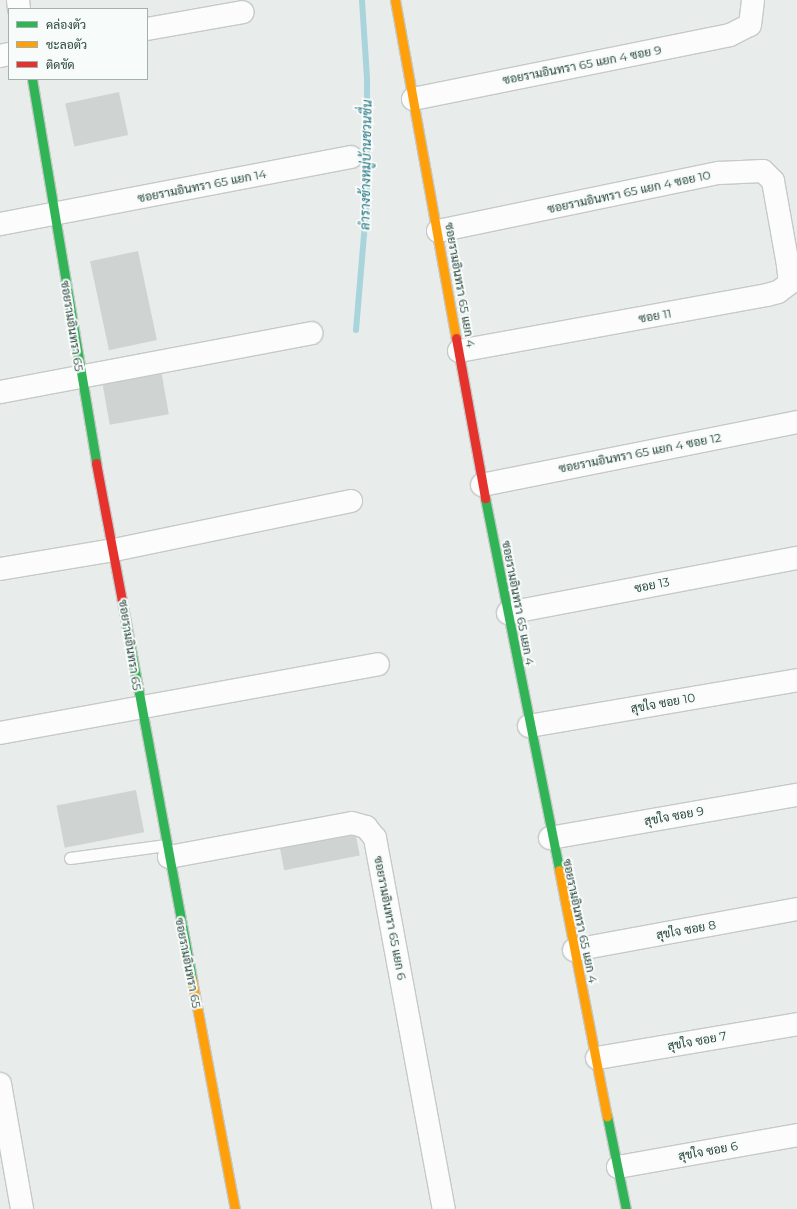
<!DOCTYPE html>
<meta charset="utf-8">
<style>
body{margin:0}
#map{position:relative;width:797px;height:1209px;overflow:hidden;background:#e8edeb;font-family:Montserrat,Sarabun,sans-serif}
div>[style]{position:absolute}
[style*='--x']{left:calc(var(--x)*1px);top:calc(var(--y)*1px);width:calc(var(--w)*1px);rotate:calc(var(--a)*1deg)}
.stream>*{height:6px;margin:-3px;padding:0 3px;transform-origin:3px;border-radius:3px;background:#a9d4db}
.building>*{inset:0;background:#cfd4d2;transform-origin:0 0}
.roads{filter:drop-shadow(1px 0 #c5cac8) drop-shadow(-1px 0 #c5cac8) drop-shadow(0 1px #c5cac8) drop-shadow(0 -1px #c5cac8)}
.lane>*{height:11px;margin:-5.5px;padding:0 5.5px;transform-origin:5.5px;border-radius:5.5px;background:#fcfcfc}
.street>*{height:22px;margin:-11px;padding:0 11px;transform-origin:11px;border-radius:11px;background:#fcfcfc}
.fast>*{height:9px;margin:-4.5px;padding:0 4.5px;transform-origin:4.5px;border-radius:4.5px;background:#30b455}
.slow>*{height:9px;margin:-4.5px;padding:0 4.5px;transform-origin:4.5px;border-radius:4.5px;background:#ff9f0a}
.jam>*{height:9px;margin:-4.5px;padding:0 4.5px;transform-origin:4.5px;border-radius:4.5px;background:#e5322d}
span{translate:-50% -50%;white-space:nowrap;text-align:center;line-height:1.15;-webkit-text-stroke:4px #f7fbf9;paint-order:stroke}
.street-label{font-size:12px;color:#24423a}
.water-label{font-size:13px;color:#1c6f80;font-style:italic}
.legend{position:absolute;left:8px;top:8px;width:140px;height:72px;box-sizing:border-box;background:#f7fbf9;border:1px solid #a3b1ad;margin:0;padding:5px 7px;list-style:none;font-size:12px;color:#24423a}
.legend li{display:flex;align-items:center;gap:8px;height:20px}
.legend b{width:20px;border:1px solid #a3b1ad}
</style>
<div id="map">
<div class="stream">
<i style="--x:356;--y:330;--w:132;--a:-85.2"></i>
<i style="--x:367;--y:198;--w:120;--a:-90"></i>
<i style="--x:367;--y:78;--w:78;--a:-93.7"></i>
</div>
<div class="building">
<i style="left:119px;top:92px;width:44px;height:55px;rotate:78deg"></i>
<i style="left:138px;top:251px;width:91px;height:49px;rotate:78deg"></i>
<i style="left:161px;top:370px;width:45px;height:60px;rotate:80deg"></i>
<i style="left:136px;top:790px;width:43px;height:81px;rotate:79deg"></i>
<i style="left:355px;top:831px;width:25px;height:77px;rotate:79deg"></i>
</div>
<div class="roads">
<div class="lane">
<i style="--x:70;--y:858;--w:97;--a:-7.7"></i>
</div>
<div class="street">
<i style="--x:18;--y:0;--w:9;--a:84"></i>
<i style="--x:147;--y:29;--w:97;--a:-10"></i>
<i style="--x:0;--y:56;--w:9;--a:-13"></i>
<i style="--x:413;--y:99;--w:323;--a:-11.4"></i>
<i style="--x:730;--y:35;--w:22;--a:-27"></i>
<i style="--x:750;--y:25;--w:25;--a:-83"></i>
<i style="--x:0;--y:224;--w:357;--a:-10.8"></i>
<i style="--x:438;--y:231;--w:287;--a:-11.7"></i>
<i style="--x:719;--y:173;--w:44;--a:-2.6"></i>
<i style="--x:763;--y:171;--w:14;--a:45"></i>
<i style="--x:773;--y:181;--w:85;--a:79.9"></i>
<i style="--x:788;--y:265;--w:18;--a:84"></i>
<i style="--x:790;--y:283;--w:15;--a:143"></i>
<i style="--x:778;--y:292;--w:11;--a:165"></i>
<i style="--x:767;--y:295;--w:313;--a:169.7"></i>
<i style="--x:0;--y:392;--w:317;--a:-10.7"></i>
<i style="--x:482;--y:485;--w:321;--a:-11.3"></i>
<i style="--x:0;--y:569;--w:116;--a:-9.5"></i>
<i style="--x:114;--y:550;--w:242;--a:-11.7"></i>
<i style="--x:508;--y:613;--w:294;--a:-10.8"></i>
<i style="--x:529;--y:726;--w:272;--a:-9.7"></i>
<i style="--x:0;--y:733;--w:384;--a:-10.3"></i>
<i style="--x:550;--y:838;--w:251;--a:-9.9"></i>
<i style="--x:169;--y:857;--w:186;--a:-10.5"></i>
<i style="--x:352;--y:823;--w:15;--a:16"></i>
<i style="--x:366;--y:827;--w:14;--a:51"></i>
<i style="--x:375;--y:838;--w:377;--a:79.5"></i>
<i style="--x:574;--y:950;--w:227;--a:-10.4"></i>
<i style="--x:597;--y:1058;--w:203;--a:-9.6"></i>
<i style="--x:0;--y:1084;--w:127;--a:80"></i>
<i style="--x:618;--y:1167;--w:182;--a:-10.1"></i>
</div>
<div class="fast">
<i style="--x:32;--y:79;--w:389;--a:80.5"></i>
<i style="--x:485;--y:498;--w:379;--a:78.7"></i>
<i style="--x:122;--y:601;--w:385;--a:79.5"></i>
<i style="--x:607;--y:1116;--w:95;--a:78.5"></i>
</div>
<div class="slow">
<i style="--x:395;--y:0;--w:343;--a:79.8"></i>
<i style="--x:559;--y:870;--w:251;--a:79"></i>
<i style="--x:192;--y:980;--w:233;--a:79.4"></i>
</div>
<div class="jam">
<i style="--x:456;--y:338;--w:163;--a:79.7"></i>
<i style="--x:96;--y:463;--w:140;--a:79.3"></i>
</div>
</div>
<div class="street-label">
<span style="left:582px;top:65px;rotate:-11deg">ซอยรามอินทรา 65 แยก 4 ซอย 9</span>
<span style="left:202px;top:186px;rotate:-11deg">ซอยรามอินทรา 65 แยก 14</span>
<span style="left:629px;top:192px;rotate:-12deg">ซอยรามอินทรา 65 แยก 4 ซอย 10</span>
<span style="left:460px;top:285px;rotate:80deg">ซอยรามอินทรา 65 แยก 4</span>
<span style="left:655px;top:316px;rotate:-10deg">ซอย 11</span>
<span style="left:72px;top:326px;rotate:81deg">ซอยรามอินทรา 65</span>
<span style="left:640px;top:453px;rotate:-11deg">ซอยรามอินทรา 65 แยก 4 ซอย 12</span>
<span style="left:652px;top:585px;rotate:-11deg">ซอย 13</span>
<span style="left:518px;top:603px;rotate:79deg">ซอยรามอินทรา 65 แยก 4</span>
<span style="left:130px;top:645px;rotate:81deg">ซอยรามอินทรา 65</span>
<span style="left:663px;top:703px;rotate:-10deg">สุขใจ ซอย 10</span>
<span style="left:674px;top:816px;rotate:-10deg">สุขใจ ซอย 9</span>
<span style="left:390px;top:918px;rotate:79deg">ซอยรามอินทรา 65 แยก 6</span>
<span style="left:580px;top:921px;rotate:78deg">ซอยรามอินทรา 65 แยก 4</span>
<span style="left:686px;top:930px;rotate:-10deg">สุขใจ ซอย 8</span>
<span style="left:188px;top:963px;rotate:79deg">ซอยรามอินทรา 65</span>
<span style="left:697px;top:1041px;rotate:-10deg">สุขใจ ซอย 7</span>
<span style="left:708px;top:1151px;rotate:-10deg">สุขใจ ซอย 6</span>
</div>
<div class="water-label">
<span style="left:366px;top:165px;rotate:-89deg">ลำรางข้างหมู่บ้านชวนชื่น</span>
</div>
<ul class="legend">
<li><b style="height:5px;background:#30b455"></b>คล่องตัว</li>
<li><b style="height:5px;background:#ff9f0a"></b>ชะลอตัว</li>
<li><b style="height:5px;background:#e5322d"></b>ติดขัด</li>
</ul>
</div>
